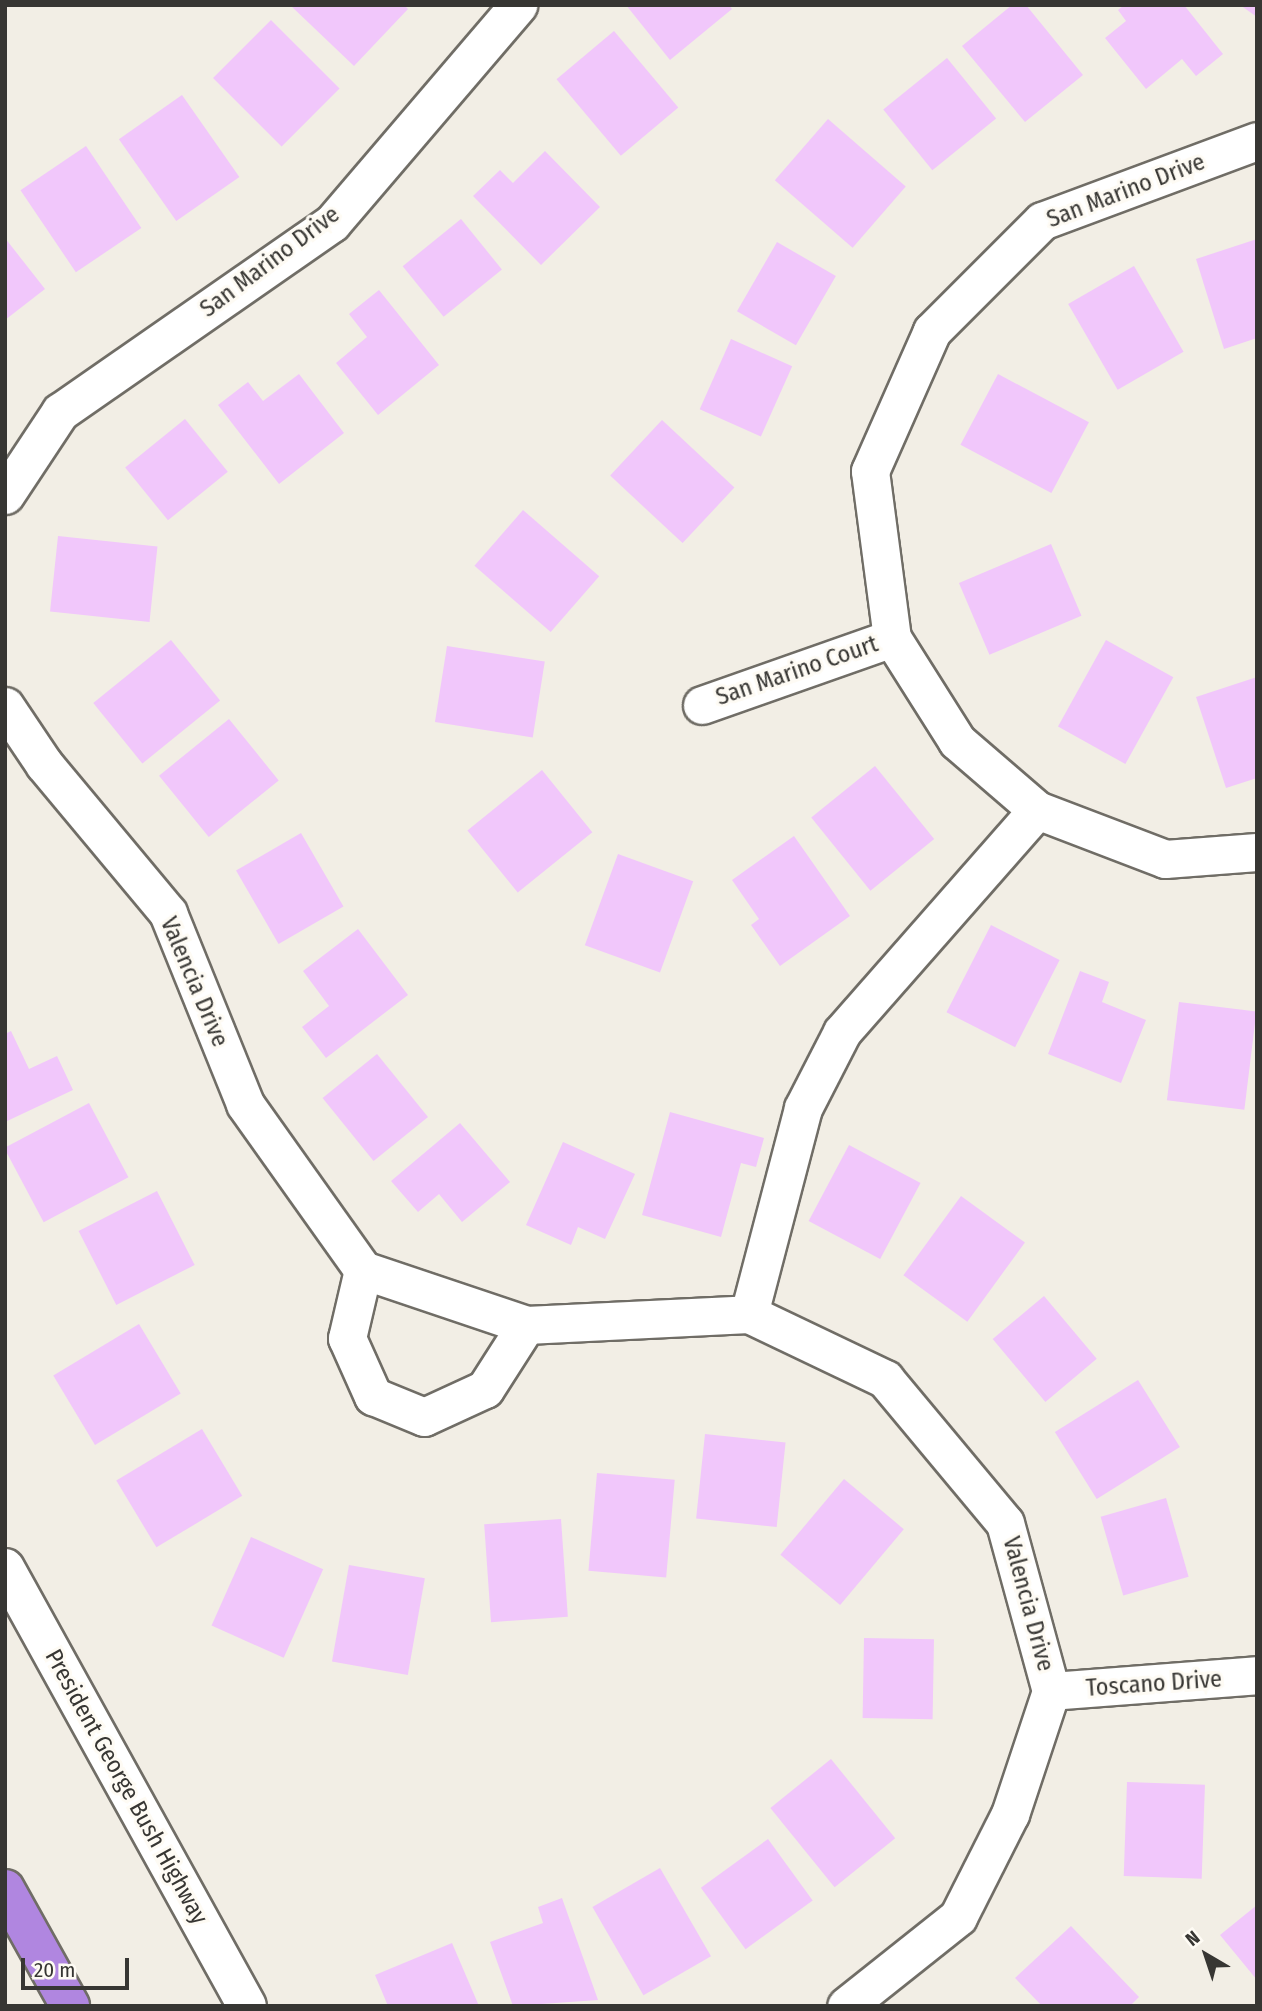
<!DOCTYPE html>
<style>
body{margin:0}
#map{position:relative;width:1262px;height:2011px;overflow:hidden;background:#f2eee5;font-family:"Fira Sans Condensed",sans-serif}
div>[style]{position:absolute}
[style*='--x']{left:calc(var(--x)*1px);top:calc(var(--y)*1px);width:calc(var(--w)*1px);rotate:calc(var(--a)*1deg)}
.building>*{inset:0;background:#f1c7fb;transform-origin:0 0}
.roads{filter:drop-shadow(2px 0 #706d66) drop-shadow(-2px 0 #706d66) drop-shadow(0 2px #706d66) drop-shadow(0 -2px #706d66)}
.minor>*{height:37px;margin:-18.5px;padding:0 18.5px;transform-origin:18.5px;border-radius:18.5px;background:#fff}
.secondary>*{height:38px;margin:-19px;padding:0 19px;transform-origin:19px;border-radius:19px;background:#fff}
.motorway>*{height:38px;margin:-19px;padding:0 19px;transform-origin:19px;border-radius:19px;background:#b086e0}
span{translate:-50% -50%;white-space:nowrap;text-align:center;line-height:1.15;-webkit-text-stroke:6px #fefbf4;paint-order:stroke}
.street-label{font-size:24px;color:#373633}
.frame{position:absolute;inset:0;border:7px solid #373633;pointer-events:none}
.north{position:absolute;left:1171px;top:1920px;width:70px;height:70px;-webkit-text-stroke:5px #fefbf4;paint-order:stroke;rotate:321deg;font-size:19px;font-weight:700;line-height:28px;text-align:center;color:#373633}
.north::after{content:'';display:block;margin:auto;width:24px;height:32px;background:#373633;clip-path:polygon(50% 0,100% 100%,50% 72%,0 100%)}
.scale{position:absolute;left:21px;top:1958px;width:108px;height:32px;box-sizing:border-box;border:4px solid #373633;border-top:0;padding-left:9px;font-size:21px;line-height:24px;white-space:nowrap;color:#373633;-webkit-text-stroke:5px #fefbf4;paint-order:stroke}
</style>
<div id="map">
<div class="building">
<i style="clip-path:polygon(290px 5px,404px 5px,408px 9px,354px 66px)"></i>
<i style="clip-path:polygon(626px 5px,729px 5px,732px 9px,670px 60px)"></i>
<i style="clip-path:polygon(1012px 5px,1026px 5px,1083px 75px,1025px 122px,962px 46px)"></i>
<i style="clip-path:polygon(1124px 5px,1184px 5px,1223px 54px,1196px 76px,1182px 59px,1146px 89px,1105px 38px,1126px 21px,1118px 10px)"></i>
<i style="clip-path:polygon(1240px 5px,1257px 5px,1257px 17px)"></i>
<i style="left:271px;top:20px;width:97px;height:82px;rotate:45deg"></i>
<i style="left:614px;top:31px;width:100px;height:75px;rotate:50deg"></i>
<i style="left:947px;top:58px;width:78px;height:82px;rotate:51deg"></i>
<i style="left:182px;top:95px;width:100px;height:77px;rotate:55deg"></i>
<i style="left:828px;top:119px;width:103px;height:81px;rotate:41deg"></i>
<i style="left:86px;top:146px;width:99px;height:79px;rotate:56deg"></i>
<i style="clip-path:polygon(545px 151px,600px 207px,541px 265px,473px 196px,500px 170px,513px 183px)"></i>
<i style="left:461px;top:219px;width:65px;height:75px;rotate:51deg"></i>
<i style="clip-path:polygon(5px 238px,45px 289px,5px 320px)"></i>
<i style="clip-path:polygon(1257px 239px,1257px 338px,1224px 349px,1196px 259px)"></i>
<i style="left:777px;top:242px;width:68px;height:80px;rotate:30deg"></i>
<i style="left:1134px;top:266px;width:99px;height:76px;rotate:60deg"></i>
<i style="clip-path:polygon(379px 290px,439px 365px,378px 415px,336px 363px,367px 337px,349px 314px)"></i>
<i style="left:731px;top:339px;width:67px;height:77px;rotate:24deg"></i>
<i style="clip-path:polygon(299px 374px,344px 433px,279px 484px,218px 405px,248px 382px,263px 401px)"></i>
<i style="left:998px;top:374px;width:103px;height:80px;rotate:28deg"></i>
<i style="left:185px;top:419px;width:68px;height:77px;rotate:51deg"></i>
<i style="left:662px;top:420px;width:99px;height:76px;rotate:43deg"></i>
<i style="left:523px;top:510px;width:101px;height:74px;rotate:41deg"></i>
<i style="left:58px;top:536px;width:100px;height:76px;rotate:6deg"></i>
<i style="left:1051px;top:544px;width:78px;height:100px;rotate:67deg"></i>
<i style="left:171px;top:640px;width:78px;height:100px;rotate:51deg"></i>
<i style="left:1106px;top:640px;width:77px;height:99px;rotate:29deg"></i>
<i style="left:447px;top:646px;width:99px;height:77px;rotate:9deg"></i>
<i style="clip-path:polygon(1257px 677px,1257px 778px,1226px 788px,1196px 697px)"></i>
<i style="left:229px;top:719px;width:79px;height:90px;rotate:51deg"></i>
<i style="left:875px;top:766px;width:94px;height:82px;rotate:51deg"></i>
<i style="left:542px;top:770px;width:80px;height:96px;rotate:51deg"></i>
<i style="left:301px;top:833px;width:85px;height:75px;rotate:60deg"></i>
<i style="clip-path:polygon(794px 836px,850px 916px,780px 966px,751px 925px,759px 919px,732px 880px)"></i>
<i style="left:618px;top:854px;width:80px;height:97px;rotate:20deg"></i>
<i style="left:991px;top:925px;width:77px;height:98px;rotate:27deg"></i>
<i style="clip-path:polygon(358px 929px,408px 995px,326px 1058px,302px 1027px,329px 1006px,303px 971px)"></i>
<i style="clip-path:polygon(1080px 971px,1109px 982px,1102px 1002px,1146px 1020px,1121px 1083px,1048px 1054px)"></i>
<i style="left:1179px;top:1002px;width:78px;height:99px;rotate:7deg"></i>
<i style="clip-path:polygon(11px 1031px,29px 1069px,57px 1056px,73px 1090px,5px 1122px,5px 1034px)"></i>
<i style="left:377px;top:1054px;width:81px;height:70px;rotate:51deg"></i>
<i style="left:89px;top:1103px;width:84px;height:96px;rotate:62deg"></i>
<i style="clip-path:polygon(670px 1112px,764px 1138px,756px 1167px,741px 1163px,721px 1237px,642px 1215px)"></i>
<i style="clip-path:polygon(460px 1123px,510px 1182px,462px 1222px,439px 1194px,418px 1212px,391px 1181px)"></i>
<i style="clip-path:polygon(563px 1142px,635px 1174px,605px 1239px,578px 1227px,571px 1245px,526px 1225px)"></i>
<i style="left:849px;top:1145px;width:81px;height:86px;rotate:28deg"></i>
<i style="left:157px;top:1191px;width:83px;height:88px;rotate:63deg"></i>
<i style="left:961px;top:1196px;width:79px;height:98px;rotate:36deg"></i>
<i style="left:1044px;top:1296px;width:82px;height:67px;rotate:50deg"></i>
<i style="left:139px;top:1324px;width:81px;height:100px;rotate:59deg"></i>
<i style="left:1138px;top:1380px;width:79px;height:98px;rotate:58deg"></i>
<i style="left:202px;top:1429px;width:78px;height:100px;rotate:59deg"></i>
<i style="left:705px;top:1434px;width:81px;height:85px;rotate:6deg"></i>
<i style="left:597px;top:1473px;width:78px;height:98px;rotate:5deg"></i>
<i style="left:844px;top:1479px;width:78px;height:99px;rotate:40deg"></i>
<i style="left:1166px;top:1498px;width:82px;height:68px;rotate:74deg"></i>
<i style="left:561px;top:1519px;width:98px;height:77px;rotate:86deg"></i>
<i style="left:251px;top:1537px;width:79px;height:97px;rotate:24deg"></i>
<i style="left:349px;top:1565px;width:77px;height:98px;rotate:10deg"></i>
<i style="left:864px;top:1638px;width:70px;height:80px;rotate:1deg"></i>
<i style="left:831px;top:1759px;width:102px;height:78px;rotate:51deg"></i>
<i style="left:1127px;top:1782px;width:78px;height:94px;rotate:2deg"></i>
<i style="left:768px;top:1839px;width:76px;height:83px;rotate:54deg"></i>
<i style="left:660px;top:1868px;width:102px;height:78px;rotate:60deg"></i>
<i style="clip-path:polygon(562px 1898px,598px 2000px,513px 2006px,490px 1942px,543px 1923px,538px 1907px)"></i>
<i style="clip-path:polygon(1257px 1905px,1257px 1980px,1220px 1935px)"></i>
<i style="clip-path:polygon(1071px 1926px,1139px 1997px,1130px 2006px,1042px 2006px,1015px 1978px)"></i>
<i style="clip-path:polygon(452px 1943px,479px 2006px,388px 2006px,375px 1975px)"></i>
</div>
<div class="roads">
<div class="minor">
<i style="--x:1257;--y:141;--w:229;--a:159.6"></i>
<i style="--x:1042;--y:221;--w:156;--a:135"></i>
<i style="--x:932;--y:331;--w:153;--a:113.9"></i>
<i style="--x:870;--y:471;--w:168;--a:82.5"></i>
<i style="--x:892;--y:638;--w:122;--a:57.7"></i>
<i style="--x:957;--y:741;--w:106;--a:40.8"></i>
<i style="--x:1037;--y:810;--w:137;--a:20.9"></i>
<i style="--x:1165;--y:859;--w:92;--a:-4.4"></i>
<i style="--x:5;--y:495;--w:100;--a:-56.5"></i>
<i style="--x:60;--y:412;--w:331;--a:-34.8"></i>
<i style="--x:332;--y:223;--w:287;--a:-49.5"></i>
<i style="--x:702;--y:705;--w:201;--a:-19.4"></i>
<i style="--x:5;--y:706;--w:70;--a:56.1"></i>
<i style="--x:44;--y:764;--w:194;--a:50.2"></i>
<i style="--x:168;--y:913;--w:206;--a:68"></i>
<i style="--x:245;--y:1104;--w:204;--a:54.6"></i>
<i style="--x:363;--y:1270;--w:172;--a:18.6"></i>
<i style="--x:526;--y:1325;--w:223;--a:-2.8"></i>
<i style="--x:749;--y:1314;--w:151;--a:25.5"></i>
<i style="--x:885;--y:1379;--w:187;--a:50.2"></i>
<i style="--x:1005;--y:1523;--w:174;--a:74.7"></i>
<i style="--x:1051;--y:1691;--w:130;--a:108.4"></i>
<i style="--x:1010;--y:1814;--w:115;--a:116.8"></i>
<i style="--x:958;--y:1917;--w:143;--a:141.5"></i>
<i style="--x:363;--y:1270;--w:70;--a:103.2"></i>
<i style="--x:347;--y:1338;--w:64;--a:65.9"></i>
<i style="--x:373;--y:1396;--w:55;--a:22.4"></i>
<i style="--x:424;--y:1417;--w:67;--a:-24.7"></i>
<i style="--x:485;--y:1389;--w:76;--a:-57.4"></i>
<i style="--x:749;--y:1314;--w:213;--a:-75.3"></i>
<i style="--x:803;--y:1108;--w:85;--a:-62.8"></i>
<i style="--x:842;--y:1032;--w:295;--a:-48.7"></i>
<i style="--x:1051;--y:1691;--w:207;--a:-4.4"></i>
</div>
<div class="secondary">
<i style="--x:5;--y:1568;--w:500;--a:61.08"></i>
</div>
<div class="motorway">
<i style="--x:5;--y:1889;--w:134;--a:60.9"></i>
</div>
</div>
<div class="street-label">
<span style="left:1126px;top:191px;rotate:-21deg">San Marino Drive</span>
<span style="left:270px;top:262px;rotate:-37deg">San Marino Drive</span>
<span style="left:797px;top:671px;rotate:-19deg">San Marino Court</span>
<span style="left:194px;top:982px;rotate:67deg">Valencia Drive</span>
<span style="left:1028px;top:1604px;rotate:75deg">Valencia Drive</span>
<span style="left:1154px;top:1684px;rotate:-4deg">Toscano Drive</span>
<span style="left:126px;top:1787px;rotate:61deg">President George Bush Highway</span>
</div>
<div class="frame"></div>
<div class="north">N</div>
<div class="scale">20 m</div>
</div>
